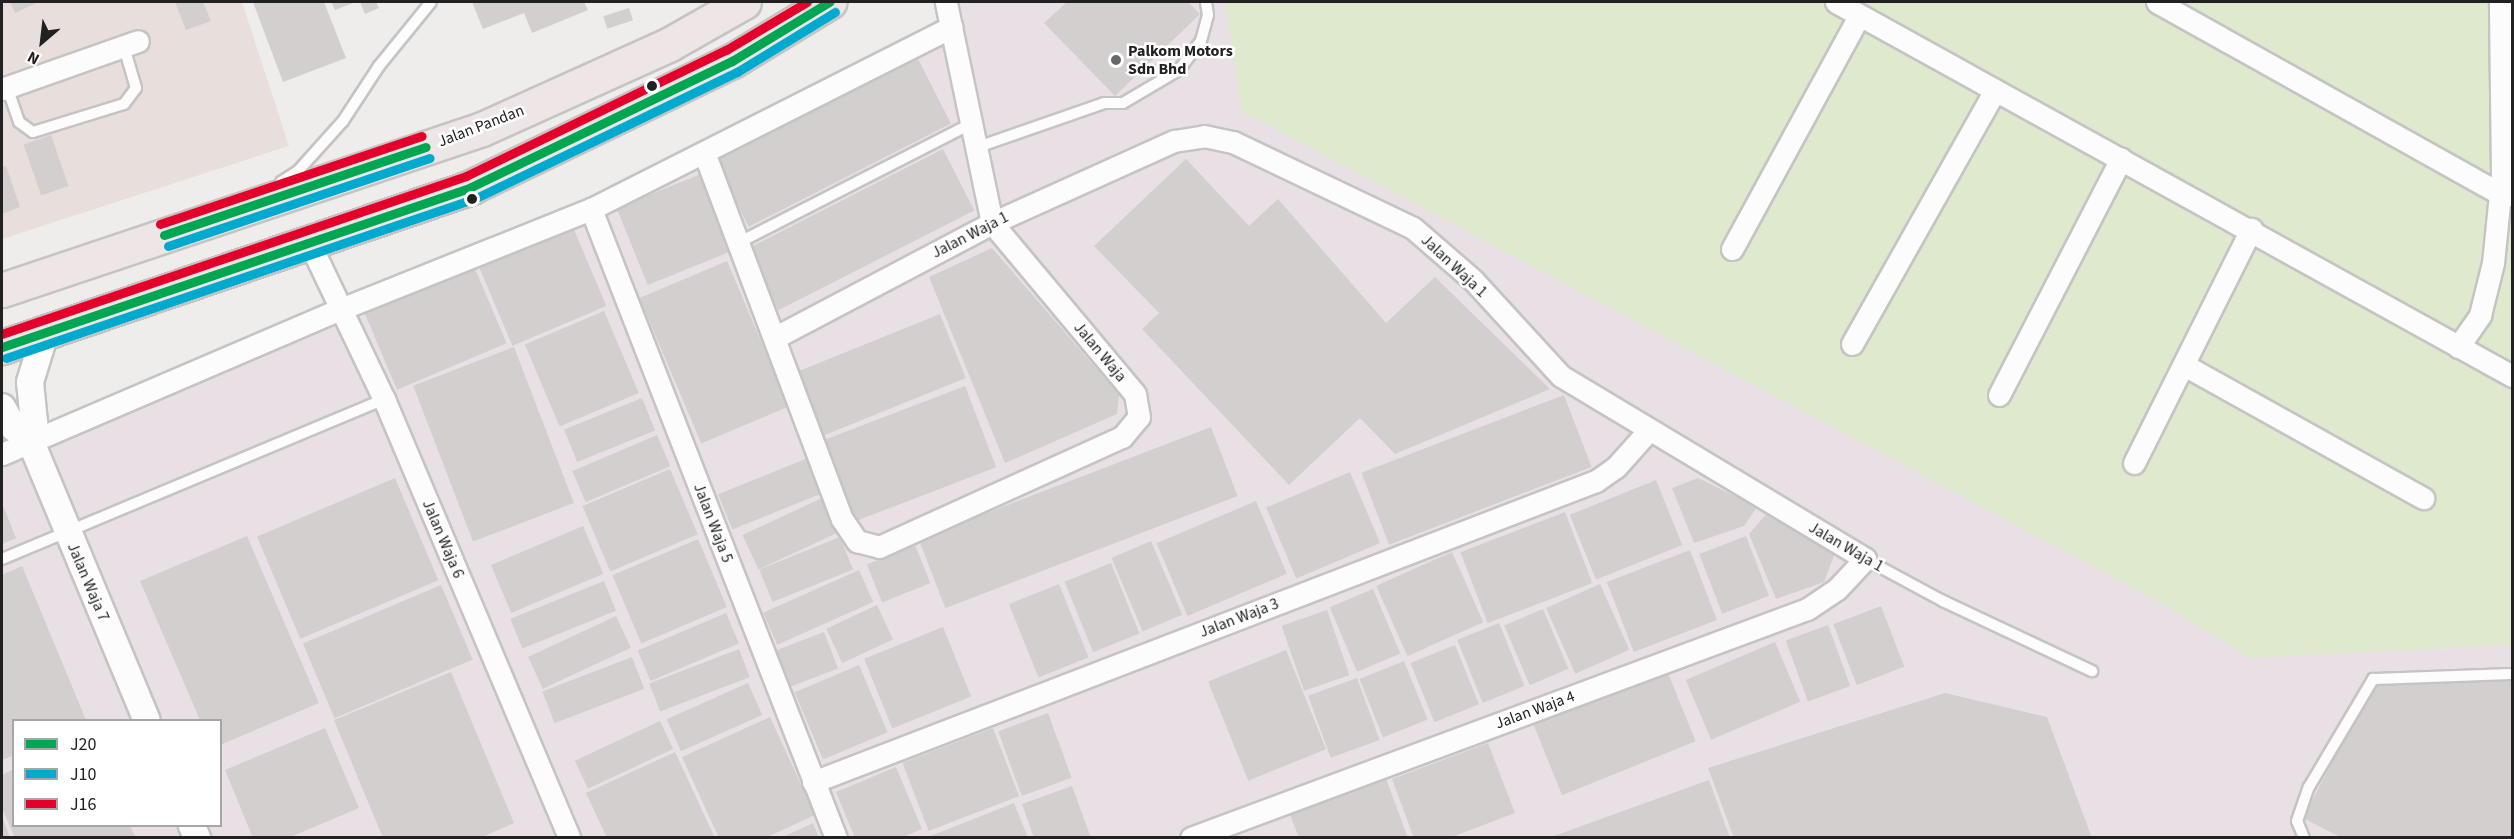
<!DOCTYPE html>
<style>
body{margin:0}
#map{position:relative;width:2514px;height:839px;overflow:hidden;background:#efedeb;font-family:"Source Sans 3",sans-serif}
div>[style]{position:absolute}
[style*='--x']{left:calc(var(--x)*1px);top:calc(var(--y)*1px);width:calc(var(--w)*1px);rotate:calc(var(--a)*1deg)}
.industrial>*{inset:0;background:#e8e0e5}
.military>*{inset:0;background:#e8dfdc}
.grass>*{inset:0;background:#dee9cd}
.building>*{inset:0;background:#d2cfce;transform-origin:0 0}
.roads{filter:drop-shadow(2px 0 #c5c4c3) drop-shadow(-2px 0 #c5c4c3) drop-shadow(0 2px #c5c4c3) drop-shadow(0 -2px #c5c4c3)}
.service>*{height:10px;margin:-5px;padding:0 5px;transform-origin:5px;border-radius:5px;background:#fdfcfc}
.minor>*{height:21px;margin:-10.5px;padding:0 10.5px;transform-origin:10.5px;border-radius:10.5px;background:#fdfcfc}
.tertiary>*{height:26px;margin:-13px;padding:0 13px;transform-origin:13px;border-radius:13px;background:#fdfcfc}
.trunk>*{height:33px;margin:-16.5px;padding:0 16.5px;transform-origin:16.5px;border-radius:16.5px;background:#eee6e6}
.bus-1>*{height:9px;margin:-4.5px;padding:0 4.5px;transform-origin:4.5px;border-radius:4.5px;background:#00a651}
.bus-2>*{height:9px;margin:-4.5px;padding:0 4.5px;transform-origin:4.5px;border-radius:4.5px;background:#00a9ce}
.bus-3>*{height:9px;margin:-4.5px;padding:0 4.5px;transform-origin:4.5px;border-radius:4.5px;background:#e4002b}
.dots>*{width:16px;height:16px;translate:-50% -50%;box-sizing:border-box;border:3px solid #fff;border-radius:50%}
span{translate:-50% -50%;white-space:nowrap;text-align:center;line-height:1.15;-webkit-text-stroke:5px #fff;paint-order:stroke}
.poi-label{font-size:16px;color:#212121;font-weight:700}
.left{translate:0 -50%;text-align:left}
.street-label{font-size:16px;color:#212121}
.frame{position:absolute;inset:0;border:3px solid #212121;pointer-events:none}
.legend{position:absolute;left:12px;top:719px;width:210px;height:108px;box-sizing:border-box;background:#fff;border:2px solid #a6a6a6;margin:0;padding:8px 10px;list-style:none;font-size:18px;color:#212121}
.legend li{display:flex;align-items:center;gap:12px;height:30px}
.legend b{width:30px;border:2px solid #a6a6a6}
.north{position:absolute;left:12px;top:12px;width:60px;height:60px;-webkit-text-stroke:4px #fff;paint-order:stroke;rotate:208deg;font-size:16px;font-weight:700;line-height:24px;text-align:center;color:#212121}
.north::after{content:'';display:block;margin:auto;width:21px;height:27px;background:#212121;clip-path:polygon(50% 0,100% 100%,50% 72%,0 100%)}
</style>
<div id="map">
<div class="industrial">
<i style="clip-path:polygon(evenodd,959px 2px,1225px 2px,1242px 111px,2156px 600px,2250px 658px,2512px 645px,2512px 837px,2px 837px,2px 458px,659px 169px,921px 31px,959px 2px,14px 720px,220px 720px,220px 826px,14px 826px,14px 720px)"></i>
</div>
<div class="military">
<i style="clip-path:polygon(2px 2px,242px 2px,289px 146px,2px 239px)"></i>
</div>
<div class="grass">
<i style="clip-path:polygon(1225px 2px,2512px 2px,2512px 645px,2250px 658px,2156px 600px,1242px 111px)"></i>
</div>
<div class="building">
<i style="clip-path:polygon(10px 2px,39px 2px,15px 13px)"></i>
<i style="clip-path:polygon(175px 2px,203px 2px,211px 21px,186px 30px)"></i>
<i style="clip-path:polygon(253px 2px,324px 2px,346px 58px,283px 82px)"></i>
<i style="clip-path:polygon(331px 2px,356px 2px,335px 10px)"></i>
<i style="clip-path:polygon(360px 2px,376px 2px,379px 8px,365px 14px)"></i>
<i style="clip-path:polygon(472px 2px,584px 2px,588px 10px,532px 33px,524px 13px,483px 29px)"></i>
<i style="clip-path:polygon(1067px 2px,1188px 2px,1200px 14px,1115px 96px,1044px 23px)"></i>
<i style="left:629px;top:8px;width:13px;height:27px;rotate:72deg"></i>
<i style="left:916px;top:55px;width:77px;height:227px;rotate:63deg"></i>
<i style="left:51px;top:135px;width:54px;height:29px;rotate:71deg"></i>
<i style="left:943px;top:149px;width:69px;height:220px;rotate:63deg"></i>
<i style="clip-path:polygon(1186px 159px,1249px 226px,1278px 199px,1386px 323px,1435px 277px,1550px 389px,1395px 454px,1360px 418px,1289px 485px,1142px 329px,1159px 313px,1094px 246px)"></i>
<i style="clip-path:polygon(6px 166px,20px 207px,2px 214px,2px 167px)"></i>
<i style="left:701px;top:174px;width:83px;height:91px;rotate:68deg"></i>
<i style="left:572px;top:225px;width:88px;height:102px;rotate:67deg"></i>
<i style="clip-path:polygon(992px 248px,1119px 395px,1117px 414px,1005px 463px,929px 277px)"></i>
<i style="left:727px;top:261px;width:158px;height:95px;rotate:67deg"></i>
<i style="left:473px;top:264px;width:86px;height:119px;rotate:67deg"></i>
<i style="left:604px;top:311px;width:89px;height:86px;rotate:67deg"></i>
<i style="left:940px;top:314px;width:69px;height:154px;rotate:68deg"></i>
<i style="left:514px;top:347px;width:167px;height:108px;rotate:69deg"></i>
<i style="left:965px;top:386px;width:87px;height:151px;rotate:69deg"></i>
<i style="left:1564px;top:395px;width:77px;height:217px;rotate:69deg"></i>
<i style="left:642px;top:398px;width:35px;height:84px;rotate:68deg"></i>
<i style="left:1211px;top:427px;width:74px;height:313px;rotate:69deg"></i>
<i style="left:657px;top:435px;width:34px;height:92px;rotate:67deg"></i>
<i style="left:808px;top:458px;width:38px;height:97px;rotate:68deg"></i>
<i style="left:670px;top:469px;width:71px;height:95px;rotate:67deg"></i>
<i style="left:1350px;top:472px;width:77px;height:91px;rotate:67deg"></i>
<i style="left:395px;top:478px;width:111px;height:150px;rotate:67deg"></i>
<i style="clip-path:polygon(1698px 478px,1757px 507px,1744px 526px,1694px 543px,1672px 488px)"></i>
<i style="left:1656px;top:480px;width:70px;height:93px;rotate:68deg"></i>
<i style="left:824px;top:497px;width:38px;height:90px;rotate:65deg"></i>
<i style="left:1256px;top:501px;width:79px;height:108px;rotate:67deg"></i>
<i style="clip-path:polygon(2px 503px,16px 538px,2px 544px)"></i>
<i style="left:1565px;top:512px;width:76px;height:112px;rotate:69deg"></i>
<i style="clip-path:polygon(1768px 512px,1835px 553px,1824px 582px,1776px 599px,1749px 534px)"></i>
<i style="left:583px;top:526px;width:52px;height:100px;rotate:67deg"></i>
<i style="clip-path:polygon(247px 536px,319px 703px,220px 745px,220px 720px,200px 720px,140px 581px)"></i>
<i style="left:1746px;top:536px;width:64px;height:50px;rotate:69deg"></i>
<i style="left:840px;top:537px;width:35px;height:87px;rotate:68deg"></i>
<i style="left:698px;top:539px;width:74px;height:93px;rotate:67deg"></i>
<i style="left:1151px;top:541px;width:80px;height:43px;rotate:67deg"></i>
<i style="left:915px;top:545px;width:41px;height:52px;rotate:68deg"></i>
<i style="left:1690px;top:550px;width:75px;height:89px;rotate:69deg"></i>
<i style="left:1452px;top:552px;width:77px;height:83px;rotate:66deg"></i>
<i style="left:1111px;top:563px;width:76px;height:50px;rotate:68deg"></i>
<i style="clip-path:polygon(22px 566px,86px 720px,14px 720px,14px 755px,2px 760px,2px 575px)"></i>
<i style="left:859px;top:570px;width:35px;height:105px;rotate:66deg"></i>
<i style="left:604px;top:581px;width:32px;height:101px;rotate:68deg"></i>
<i style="left:1059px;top:584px;width:79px;height:54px;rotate:68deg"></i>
<i style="left:1600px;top:584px;width:72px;height:59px;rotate:66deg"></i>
<i style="left:441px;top:585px;width:81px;height:150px;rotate:67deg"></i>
<i style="left:1373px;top:589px;width:70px;height:47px;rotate:67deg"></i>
<i style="left:877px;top:605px;width:38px;height:56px;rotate:65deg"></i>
<i style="left:1881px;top:606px;width:65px;height:51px;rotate:69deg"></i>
<i style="left:1543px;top:609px;width:65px;height:42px;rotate:67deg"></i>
<i style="left:1327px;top:610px;width:69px;height:48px;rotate:71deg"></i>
<i style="left:726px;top:613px;width:33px;height:96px;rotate:67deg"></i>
<i style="left:616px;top:616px;width:35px;height:97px;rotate:65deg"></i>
<i style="left:1499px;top:623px;width:68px;height:45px;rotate:68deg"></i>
<i style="left:1828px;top:625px;width:65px;height:45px;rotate:70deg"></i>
<i style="left:943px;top:627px;width:75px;height:85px;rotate:68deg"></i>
<i style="left:824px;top:632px;width:39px;height:54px;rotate:69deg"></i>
<i style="left:1775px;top:642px;width:65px;height:97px;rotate:67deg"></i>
<i style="left:1455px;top:645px;width:64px;height:48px;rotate:68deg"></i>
<i style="left:739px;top:649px;width:30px;height:96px;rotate:69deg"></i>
<i style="left:1286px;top:650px;width:107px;height:84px;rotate:68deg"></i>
<i style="left:632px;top:657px;width:34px;height:96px;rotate:69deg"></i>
<i style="left:1404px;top:661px;width:63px;height:48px;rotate:68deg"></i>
<i style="left:859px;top:665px;width:73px;height:70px;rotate:67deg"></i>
<i style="left:1666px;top:668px;width:79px;height:144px;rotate:68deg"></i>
<i style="clip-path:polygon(451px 672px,514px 823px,480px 838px,383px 838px,334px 720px)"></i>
<i style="left:1357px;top:678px;width:66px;height:52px;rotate:70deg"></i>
<i style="clip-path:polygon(2375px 680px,2512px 681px,2512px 838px,2342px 838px,2303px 818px)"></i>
<i style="left:748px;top:683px;width:35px;height:89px;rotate:66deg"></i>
<i style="clip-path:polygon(1945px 693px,2047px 717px,2092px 838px,1734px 838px,1708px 768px)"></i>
<i style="left:1048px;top:713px;width:69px;height:53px;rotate:70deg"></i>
<i style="clip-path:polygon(770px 717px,815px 815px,765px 838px,719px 838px,682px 757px)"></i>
<i style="left:660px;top:721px;width:31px;height:94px;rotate:65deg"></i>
<i style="clip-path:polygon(325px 728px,359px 808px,288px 838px,253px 838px,225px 770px)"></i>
<i style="left:993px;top:728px;width:73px;height:97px;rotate:69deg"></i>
<i style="clip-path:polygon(1488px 743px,1515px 813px,1449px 838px,1414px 838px,1392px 779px)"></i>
<i style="clip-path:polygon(675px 752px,715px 838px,607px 838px,586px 793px)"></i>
<i style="clip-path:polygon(896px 767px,922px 829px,901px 838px,855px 838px,836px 792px)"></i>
<i style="clip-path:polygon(14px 769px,14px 826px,130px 826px,136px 838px,15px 838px,2px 808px,2px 775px)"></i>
<i style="clip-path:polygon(1385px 776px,1408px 838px,1299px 838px,1289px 812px)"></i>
<i style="clip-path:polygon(1709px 780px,1730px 838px,1551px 838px,1551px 837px)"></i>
<i style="clip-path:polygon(1072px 786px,1091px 838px,1034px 838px,1022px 804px)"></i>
<i style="clip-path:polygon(1014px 803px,1028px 838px,928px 838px,928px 837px)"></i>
<i style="clip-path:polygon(2px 816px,10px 838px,2px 838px)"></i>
<i style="clip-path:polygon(813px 823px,819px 838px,781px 838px)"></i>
</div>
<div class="roads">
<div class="service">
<i style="--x:7;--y:87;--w:37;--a:71"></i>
<i style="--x:19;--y:122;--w:17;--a:36"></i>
<i style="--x:33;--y:132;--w:95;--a:-17.1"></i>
<i style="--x:124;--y:104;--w:20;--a:-53"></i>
<i style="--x:136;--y:88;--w:43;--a:-106.3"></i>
<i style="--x:975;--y:148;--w:137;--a:-19.2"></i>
<i style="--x:1104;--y:103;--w:19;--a:0"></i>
<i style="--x:1123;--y:103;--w:65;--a:-30.5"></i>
<i style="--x:1179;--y:70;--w:36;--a:-53"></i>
<i style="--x:1201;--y:41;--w:27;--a:-75"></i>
<i style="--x:1208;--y:15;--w:13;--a:-99"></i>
<i style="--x:281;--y:182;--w:20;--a:-33"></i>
<i style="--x:298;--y:171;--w:67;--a:-48"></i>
<i style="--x:343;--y:121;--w:66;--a:-56.8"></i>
<i style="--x:379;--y:66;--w:82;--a:-50.9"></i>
<i style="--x:736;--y:244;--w:265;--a:-27.1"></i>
<i style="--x:2;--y:559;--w:414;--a:-22.7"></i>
<i style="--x:1865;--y:559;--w:89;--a:28.3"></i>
<i style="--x:1943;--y:601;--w:165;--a:25.2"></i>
<i style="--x:2304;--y:838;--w:18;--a:-112"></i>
<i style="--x:2297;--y:821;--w:36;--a:-71"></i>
<i style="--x:2309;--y:787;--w:126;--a:-59.3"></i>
<i style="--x:2373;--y:679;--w:139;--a:-2.1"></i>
</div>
<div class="minor">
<i style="--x:1836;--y:2;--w:773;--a:28.95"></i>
<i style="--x:2157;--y:2;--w:393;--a:29.2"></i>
<i style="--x:2500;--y:194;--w:12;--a:5"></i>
<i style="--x:2;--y:89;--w:144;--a:-19.4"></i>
<i style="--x:705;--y:155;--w:389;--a:69.4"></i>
<i style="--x:842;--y:519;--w:27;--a:56"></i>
<i style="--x:857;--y:541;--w:23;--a:15"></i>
<i style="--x:879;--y:547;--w:267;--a:-24.4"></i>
<i style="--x:1122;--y:437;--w:26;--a:-50"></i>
<i style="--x:1139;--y:417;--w:23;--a:-100"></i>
<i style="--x:1135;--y:394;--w:223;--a:-129.9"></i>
<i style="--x:992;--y:223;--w:226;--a:-101.8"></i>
<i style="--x:591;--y:209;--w:675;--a:68.72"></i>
<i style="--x:310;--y:244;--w:172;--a:64.5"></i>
<i style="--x:384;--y:399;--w:476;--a:67.1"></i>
<i style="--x:1732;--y:249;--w:265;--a:-61.4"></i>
<i style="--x:774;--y:338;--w:246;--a:-27.8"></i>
<i style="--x:992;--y:223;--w:200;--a:-24.3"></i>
<i style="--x:1174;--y:141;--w:30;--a:-9"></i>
<i style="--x:1204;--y:136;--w:30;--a:12"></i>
<i style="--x:1233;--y:142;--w:199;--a:25.5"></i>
<i style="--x:1413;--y:228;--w:79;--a:40.9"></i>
<i style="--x:1473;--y:280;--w:130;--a:47.5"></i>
<i style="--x:1561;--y:376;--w:355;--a:31"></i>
<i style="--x:1865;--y:559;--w:41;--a:133"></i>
<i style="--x:1837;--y:589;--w:36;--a:146"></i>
<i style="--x:1807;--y:609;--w:657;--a:159.61"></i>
<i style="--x:1852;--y:344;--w:291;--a:-60.6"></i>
<i style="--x:2458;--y:347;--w:39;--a:-55"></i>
<i style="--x:2480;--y:315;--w:54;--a:-76"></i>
<i style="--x:2493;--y:263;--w:89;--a:-84.2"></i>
<i style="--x:2502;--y:174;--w:172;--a:-90.7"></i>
<i style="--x:2184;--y:365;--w:274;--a:29.1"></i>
<i style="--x:1999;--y:395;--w:266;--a:-62.7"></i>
<i style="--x:2;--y:454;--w:369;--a:-23.2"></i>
<i style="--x:341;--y:309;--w:269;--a:-21.8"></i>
<i style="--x:591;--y:209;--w:404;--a:-26.8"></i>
<i style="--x:2134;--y:463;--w:262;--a:-63.4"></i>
<i style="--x:813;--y:782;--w:839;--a:-21.03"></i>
<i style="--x:1596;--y:481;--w:24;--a:-35"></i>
<i style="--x:1616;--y:467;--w:50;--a:-48.3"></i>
</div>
<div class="tertiary">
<i style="--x:2;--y:407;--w:24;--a:60"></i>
<i style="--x:14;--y:428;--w:22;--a:39"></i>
<i style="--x:31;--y:442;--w:301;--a:67.4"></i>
<i style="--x:31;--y:442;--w:20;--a:-81"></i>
<i style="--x:34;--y:422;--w:40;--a:-95.7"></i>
<i style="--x:30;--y:382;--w:54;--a:-72.9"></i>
<i style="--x:192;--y:826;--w:13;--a:67"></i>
</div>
<div class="trunk">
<i style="--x:2;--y:290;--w:506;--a:-18.54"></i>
<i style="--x:482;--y:129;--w:206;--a:-24.3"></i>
<i style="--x:670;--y:44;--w:85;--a:-29.6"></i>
<i style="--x:2;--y:347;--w:496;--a:-18.8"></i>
<i style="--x:471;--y:187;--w:290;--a:-25.8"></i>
<i style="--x:732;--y:61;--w:114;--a:-31.3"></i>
</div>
</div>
<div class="bus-1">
<i style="--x:164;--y:235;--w:276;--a:-18.6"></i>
<i style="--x:2;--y:347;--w:496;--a:-18.8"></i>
<i style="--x:471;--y:187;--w:290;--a:-25.8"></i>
<i style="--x:732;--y:61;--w:114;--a:-31.3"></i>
</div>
<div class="bus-2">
<i style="--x:168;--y:246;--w:276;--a:-18.6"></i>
<i style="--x:6;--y:358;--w:496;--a:-18.8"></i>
<i style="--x:476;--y:198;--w:290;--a:-25.8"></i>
<i style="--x:737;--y:72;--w:115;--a:-31.5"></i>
</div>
<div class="bus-3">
<i style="--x:160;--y:224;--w:276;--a:-18.6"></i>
<i style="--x:2;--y:334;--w:490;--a:-18.8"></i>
<i style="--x:466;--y:176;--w:289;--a:-25.9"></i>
<i style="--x:726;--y:50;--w:94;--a:-30.7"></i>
</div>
<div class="dots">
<i style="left:1116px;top:60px;background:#696868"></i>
<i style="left:652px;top:86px;background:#212121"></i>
<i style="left:472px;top:199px;background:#212121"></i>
</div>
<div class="poi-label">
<span class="left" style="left:1128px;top:60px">Palkom Motors<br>Sdn Bhd</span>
</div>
<div class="street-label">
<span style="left:481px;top:126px;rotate:-21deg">Jalan Pandan</span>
<span style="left:970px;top:235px;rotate:-27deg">Jalan Waja 1</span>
<span style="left:1454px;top:266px;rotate:43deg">Jalan Waja 1</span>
<span style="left:1100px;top:352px;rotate:50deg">Jalan Waja</span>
<span style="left:713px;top:523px;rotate:69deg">Jalan Waja 5</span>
<span style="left:443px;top:539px;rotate:67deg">Jalan Waja 6</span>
<span style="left:1846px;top:547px;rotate:30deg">Jalan Waja 1</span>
<span style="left:88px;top:582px;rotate:67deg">Jalan Waja 7</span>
<span style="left:1239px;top:618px;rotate:-21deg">Jalan Waja 3</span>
<span style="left:1535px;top:710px;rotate:-20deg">Jalan Waja 4</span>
</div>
<div class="frame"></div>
<ul class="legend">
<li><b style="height:8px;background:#00a651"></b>J20</li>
<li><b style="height:8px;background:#00a9ce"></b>J10</li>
<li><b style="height:8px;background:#e4002b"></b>J16</li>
</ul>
<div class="north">N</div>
</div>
